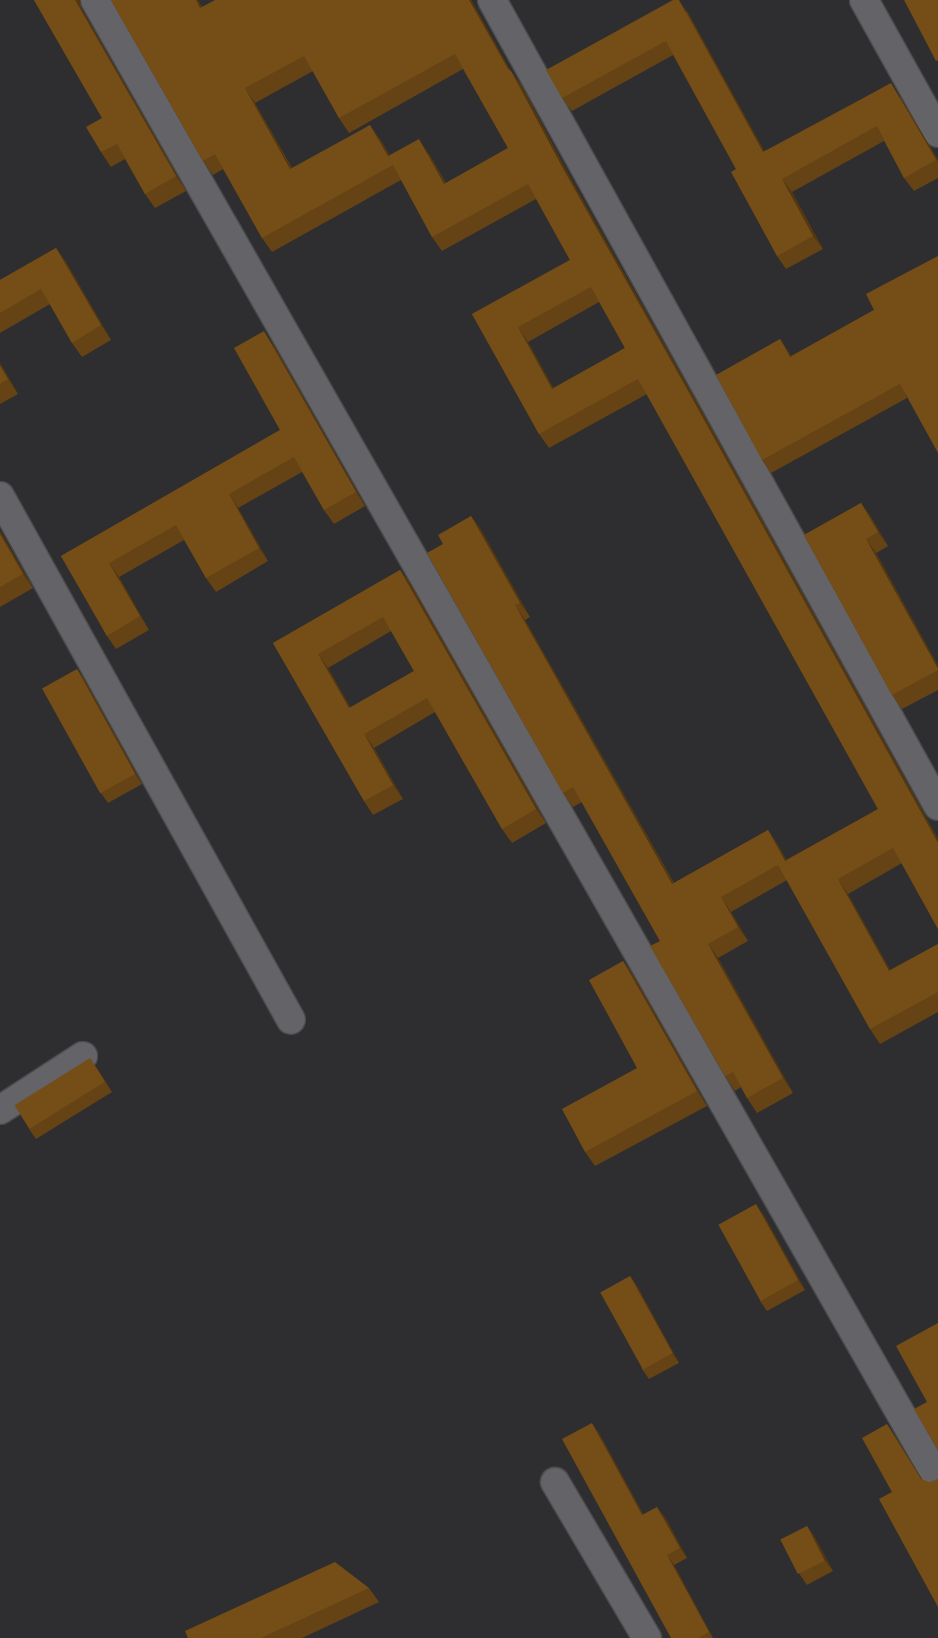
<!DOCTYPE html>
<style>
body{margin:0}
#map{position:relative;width:938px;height:1638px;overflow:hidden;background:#2e2e30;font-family:"Public Sans",sans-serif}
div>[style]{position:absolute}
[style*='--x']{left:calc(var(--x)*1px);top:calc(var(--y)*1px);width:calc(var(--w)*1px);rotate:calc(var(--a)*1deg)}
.roads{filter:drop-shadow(1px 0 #4b4b4d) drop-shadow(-1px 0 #4b4b4d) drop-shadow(0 1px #4b4b4d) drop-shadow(0 -1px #4b4b4d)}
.minor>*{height:28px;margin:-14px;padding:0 14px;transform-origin:14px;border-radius:14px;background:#646367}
.wall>*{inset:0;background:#654314}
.shaded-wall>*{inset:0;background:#523710}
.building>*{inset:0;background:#754e17;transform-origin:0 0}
span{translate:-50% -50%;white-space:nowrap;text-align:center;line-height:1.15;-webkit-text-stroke:4.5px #242426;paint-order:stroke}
</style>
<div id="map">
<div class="roads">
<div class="minor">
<i style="--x:95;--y:0;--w:1702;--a:60.32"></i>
<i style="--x:492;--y:0;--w:921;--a:61.04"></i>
<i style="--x:864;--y:0;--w:152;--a:60.9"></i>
<i style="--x:0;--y:496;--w:599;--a:60.95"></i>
<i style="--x:0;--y:1110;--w:99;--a:-33"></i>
<i style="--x:555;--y:1482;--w:181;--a:59.5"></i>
</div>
</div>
<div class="wall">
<i style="clip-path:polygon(34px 0,80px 0,81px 8px,186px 191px,155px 208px,145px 194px,125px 159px,111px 167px,101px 152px,102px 118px)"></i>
<i style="clip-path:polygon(evenodd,111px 0,198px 0,202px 7px,471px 0,510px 70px,521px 85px,571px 179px,697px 403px,938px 839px,938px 929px,902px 863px,848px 894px,890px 970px,938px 944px,938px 1012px,880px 1044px,870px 1029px,787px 880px,731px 912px,748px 941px,718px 958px,793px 1093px,757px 1113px,747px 1098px,741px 1087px,735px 1091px,725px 1076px,660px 941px,582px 802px,573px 807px,563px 793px,443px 544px,471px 516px,481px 530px,530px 617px,525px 620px,674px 883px,768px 830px,778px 845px,786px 860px,878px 809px,647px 394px,549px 448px,539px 434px,472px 314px,570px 260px,536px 199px,442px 251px,432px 237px,401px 180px,272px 252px,262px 238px,223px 169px,213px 175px,203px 161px,111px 0,463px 69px,508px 148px,446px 183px,429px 154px,390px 156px,380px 139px,292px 168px,255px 103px,313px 71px,339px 118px,349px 133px,463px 69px,111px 0,599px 302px,625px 348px,553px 388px,528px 342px,599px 302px)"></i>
<i style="clip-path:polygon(687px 11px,764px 151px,900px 97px,938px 160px,938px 178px,914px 191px,904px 178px,884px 141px,792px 192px,823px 249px,786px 269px,777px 256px,736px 169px,673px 55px,572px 111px,562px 98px)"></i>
<i style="clip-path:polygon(56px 248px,66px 262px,111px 340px,82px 357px,72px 343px,50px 304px,0 333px,0 280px)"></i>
<i style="clip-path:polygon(874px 310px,907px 398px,771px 473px,762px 460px,780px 339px,791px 356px)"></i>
<i style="clip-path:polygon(273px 344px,365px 506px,334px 524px,324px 510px,302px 472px,238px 508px,268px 561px,216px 592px,206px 578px,184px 540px,119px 577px,149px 630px,116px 649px,107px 636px,61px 556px,280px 430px)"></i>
<i style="clip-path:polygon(0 363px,18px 394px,0 404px)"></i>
<i style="clip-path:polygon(861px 503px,871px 517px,888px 546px,876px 553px,938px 666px,938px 690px,902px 709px,892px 695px,804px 535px)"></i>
<i style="clip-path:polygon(0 531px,33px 588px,0 607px)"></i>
<i style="clip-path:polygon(evenodd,400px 570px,410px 583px,546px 823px,512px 843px,502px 829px,435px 712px,374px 748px,403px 799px,373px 815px,364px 801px,273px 643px,400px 570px,391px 631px,414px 671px,350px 708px,328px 668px,391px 631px)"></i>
<i style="clip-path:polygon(77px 669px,84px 679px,142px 784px,108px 803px,101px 793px)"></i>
<i style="clip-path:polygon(623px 961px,633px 975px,707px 1106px,595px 1166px,585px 1152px,637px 1068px)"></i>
<i style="clip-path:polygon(97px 1068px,112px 1092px,36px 1139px,29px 1129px)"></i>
<i style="clip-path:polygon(763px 1214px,805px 1290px,767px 1311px,760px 1301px)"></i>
<i style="clip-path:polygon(630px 1276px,637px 1286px,679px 1363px,649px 1379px,642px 1369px)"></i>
<i style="clip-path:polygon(599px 1433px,643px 1514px,665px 1517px,687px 1558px,674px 1565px,713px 1638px,671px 1638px)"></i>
<i style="clip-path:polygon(807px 1526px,814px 1536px,833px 1571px,807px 1585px,800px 1575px)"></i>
<i style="clip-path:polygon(369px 1588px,379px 1602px,302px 1638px,188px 1638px)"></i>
</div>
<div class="shaded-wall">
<i style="clip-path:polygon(75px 0,80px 0,81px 8px,186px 191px,176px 176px)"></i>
<i style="clip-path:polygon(196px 0,198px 0,210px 22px,200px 8px)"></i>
<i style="clip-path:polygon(469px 0,471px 0,518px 84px,508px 69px)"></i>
<i style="clip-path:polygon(680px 0,687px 11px,772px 165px,763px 152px)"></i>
<i style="clip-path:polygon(511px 71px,521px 85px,571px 179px,697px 403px,938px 839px,938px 843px,561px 165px)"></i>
<i style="clip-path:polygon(891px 83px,900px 97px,938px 160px,938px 162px)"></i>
<i style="clip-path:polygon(245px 88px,255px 103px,300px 184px,290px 169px)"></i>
<i style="clip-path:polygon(370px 125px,380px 139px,403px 179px,393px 165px)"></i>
<i style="clip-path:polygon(419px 139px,429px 154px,454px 198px,444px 184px)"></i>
<i style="clip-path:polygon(782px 179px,792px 192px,823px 249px,813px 236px)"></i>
<i style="clip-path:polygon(56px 248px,66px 262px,111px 340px,101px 325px)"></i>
<i style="clip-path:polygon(518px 327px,528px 342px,562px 403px,552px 389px)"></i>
<i style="clip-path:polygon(264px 331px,273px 344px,365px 506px,356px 492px)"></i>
<i style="clip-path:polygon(780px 339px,789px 352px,799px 369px,790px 357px)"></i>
<i style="clip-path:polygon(0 363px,18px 394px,8px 379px,0 366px)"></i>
<i style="clip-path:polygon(229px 494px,238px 508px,268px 561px,259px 548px)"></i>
<i style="clip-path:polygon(861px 503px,871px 517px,888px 546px,878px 532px)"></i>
<i style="clip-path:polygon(471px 516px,481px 530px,530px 617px,520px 603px)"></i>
<i style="clip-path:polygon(0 531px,33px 588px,23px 574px,0 534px)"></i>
<i style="clip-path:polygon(866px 539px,876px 553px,938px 666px,938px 669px)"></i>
<i style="clip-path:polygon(109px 563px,119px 577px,149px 630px,140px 616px)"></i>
<i style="clip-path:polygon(400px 570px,410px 583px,546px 823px,536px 809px)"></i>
<i style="clip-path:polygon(515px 605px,525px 620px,682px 898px,672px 884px)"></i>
<i style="clip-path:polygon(318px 654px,328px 668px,359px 722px,349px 708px)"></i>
<i style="clip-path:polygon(77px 669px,84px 679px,142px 784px,135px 774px)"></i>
<i style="clip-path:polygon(364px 734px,374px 748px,403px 799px,393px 785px)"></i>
<i style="clip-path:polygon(768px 830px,778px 845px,795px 875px,785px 861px)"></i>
<i style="clip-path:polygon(838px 879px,848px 894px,899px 986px,889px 971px)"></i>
<i style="clip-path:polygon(721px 897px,731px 912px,748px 941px,738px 927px)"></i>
<i style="clip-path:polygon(708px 944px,718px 958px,793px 1093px,783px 1078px)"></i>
<i style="clip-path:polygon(623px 961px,633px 975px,707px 1106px,697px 1091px)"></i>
<i style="clip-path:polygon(90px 1058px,97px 1068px,112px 1092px,105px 1082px)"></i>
<i style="clip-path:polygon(756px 1204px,763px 1214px,805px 1290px,798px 1280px)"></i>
<i style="clip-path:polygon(630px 1276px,637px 1286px,679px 1363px,672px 1353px)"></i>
<i style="clip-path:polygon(592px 1423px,599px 1433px,649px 1525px,642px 1515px)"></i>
<i style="clip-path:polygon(887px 1424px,896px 1437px,930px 1492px,921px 1479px)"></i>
<i style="clip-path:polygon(657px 1507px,665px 1517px,687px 1558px,680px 1548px)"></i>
<i style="clip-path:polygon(807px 1526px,814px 1536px,833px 1571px,825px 1561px)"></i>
<i style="clip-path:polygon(667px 1555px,674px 1565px,713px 1638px,709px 1632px)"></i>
</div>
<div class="building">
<i style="clip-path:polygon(34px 0,75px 0,176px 176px,145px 194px,117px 144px,101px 152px,86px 127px,102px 118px)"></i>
<i style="clip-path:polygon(evenodd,111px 0,196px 0,200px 8px,215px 0,469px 0,508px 69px,511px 71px,561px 165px,687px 389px,938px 843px,938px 929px,893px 848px,838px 879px,889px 971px,938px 944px,938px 992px,870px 1029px,778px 865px,721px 897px,738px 927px,708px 944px,783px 1078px,747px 1098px,733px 1072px,725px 1076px,650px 946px,660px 941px,573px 787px,563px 793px,427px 553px,443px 544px,438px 535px,471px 516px,520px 603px,515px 605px,672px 884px,768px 830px,785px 861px,878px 809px,638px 379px,539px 434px,472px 314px,570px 260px,528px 184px,432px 237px,388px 156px,419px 139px,444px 184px,508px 148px,455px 54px,339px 118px,304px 56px,245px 88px,290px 169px,370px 125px,393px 165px,262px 238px,215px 154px,203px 161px,111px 0,591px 287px,625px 348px,552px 389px,518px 327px,591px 287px)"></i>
<i style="clip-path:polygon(673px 0,679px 0,763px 152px,891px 83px,936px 160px,904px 178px,877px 126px,782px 179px,813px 236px,777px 256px,731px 172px,736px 169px,666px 41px,562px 98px,546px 70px)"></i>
<i style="clip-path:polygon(904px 0,938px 0,938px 60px,936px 61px)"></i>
<i style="clip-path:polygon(56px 248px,101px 325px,72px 343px,41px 289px,0 313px,0 280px)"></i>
<i style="clip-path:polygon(938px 256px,938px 453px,900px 384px,762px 460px,716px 375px,780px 339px,790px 357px,874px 310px,866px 294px)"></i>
<i style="clip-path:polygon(264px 331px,356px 492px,324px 510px,294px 457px,229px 494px,259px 548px,206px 578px,176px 525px,109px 563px,140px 616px,107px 636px,61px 556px,280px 430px,234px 348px)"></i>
<i style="clip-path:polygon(0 366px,8px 379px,0 384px)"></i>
<i style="clip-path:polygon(861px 503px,878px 532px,866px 539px,938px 669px,938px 670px,892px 695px,804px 535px)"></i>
<i style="clip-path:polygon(0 534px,23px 574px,0 587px)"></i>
<i style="clip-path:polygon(evenodd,400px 570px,536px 809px,502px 829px,427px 698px,364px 734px,393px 785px,364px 801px,273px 643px,400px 570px,383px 617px,414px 671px,349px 708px,318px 654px,383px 617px)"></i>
<i style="left:77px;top:669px;width:120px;height:40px;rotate:61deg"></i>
<i style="clip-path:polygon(623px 961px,697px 1091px,585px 1152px,562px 1109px,637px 1068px,589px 980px)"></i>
<i style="left:90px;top:1058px;width:28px;height:89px;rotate:58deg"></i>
<i style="left:756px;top:1204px;width:87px;height:43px;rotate:61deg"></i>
<i style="left:630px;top:1276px;width:88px;height:34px;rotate:61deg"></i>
<i style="clip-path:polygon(938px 1323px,938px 1450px,914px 1409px,927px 1402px,896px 1346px)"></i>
<i style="clip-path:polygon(592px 1423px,642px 1515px,657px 1507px,680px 1548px,667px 1555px,709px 1632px,698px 1638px,671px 1638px,562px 1439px)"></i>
<i style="clip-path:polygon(887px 1424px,921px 1479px,929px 1482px,936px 1480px,938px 1478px,938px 1607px,879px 1499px,892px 1492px,862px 1438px)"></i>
<i style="left:807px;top:1526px;width:39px;height:30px;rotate:63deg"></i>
<i style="clip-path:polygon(335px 1562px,369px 1588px,261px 1638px,188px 1638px,185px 1631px)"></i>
</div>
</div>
